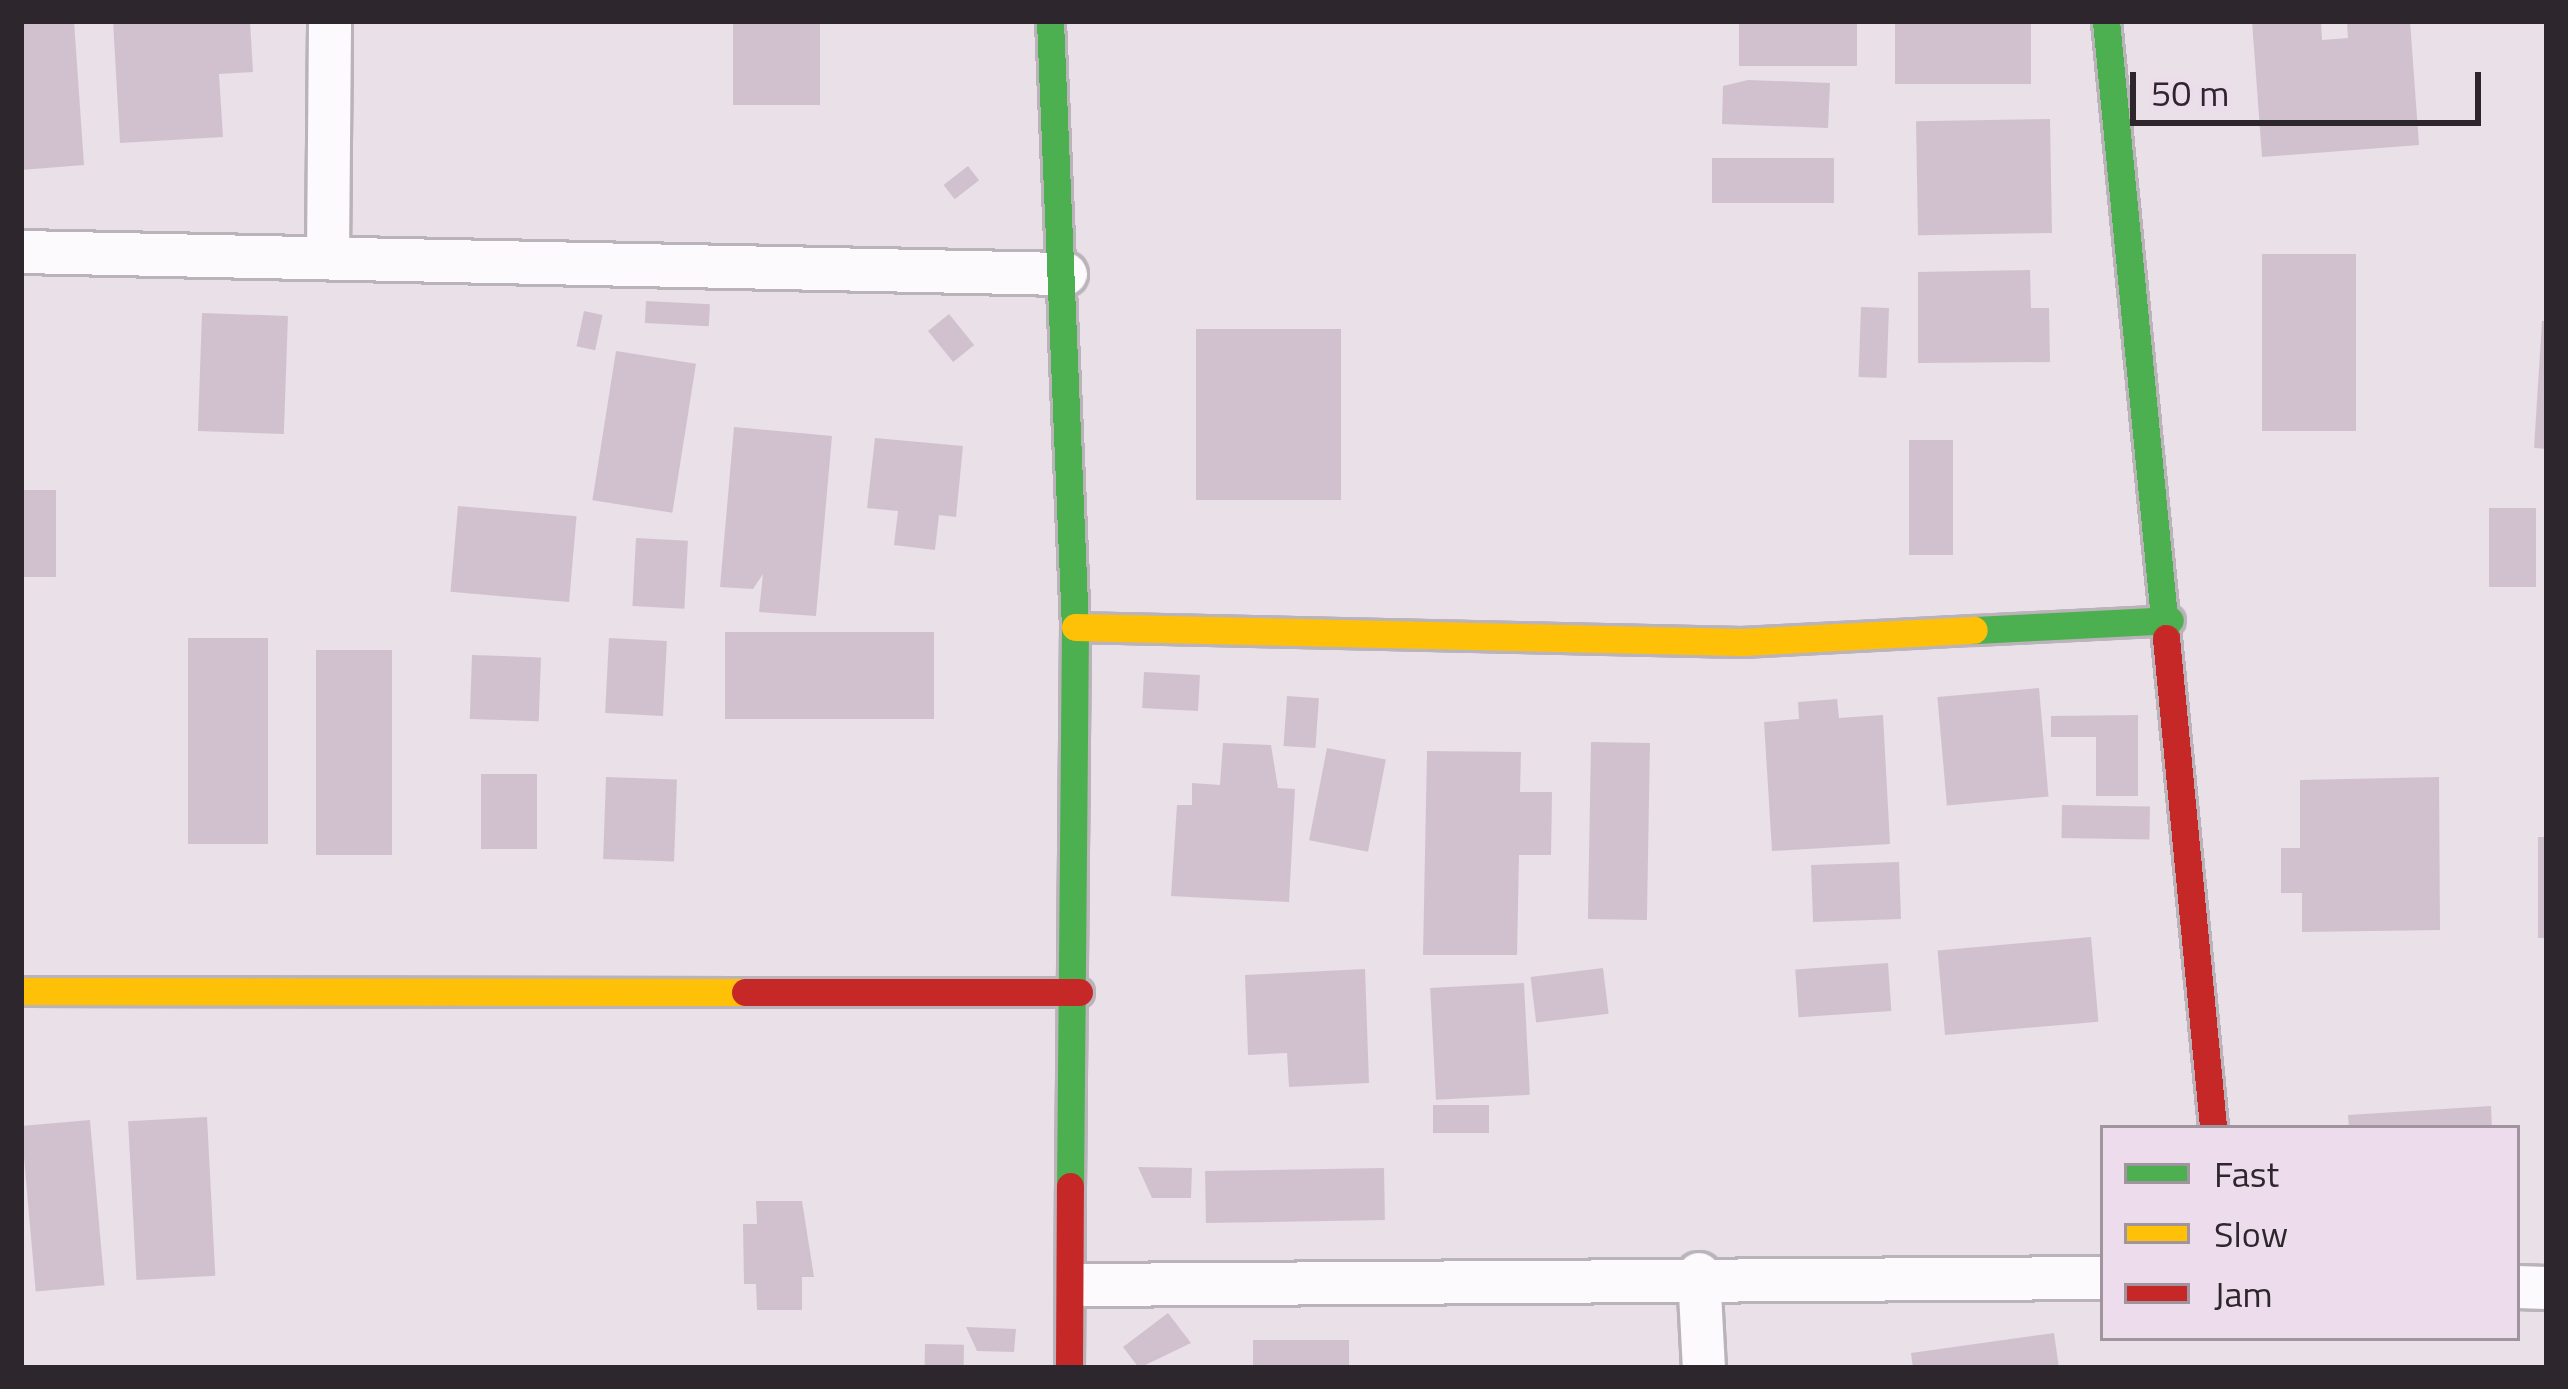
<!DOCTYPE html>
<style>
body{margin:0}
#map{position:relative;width:2568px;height:1389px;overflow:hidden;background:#e9e0e8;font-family:"Titillium Web",sans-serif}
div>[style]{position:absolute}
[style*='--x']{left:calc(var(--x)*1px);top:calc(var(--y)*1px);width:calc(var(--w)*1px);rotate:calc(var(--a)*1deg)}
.building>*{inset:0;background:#d1c1cf;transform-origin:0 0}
.roads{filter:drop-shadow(3px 0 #bab3b9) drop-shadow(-3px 0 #bab3b9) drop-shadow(0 3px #bab3b9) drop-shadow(0 -3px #bab3b9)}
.street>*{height:42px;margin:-21px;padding:0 21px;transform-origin:21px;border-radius:21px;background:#fcfafc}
.fast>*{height:27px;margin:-13.5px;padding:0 13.5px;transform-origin:13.5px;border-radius:13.5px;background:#4caf50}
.slow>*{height:27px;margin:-13.5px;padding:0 13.5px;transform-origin:13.5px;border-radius:13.5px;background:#ffc107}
.jam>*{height:27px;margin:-13.5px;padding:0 13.5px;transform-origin:13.5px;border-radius:13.5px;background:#c62828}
span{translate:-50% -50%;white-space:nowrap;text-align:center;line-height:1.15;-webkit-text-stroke:12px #eddceb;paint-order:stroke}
.frame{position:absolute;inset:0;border:24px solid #2d272d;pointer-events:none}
.legend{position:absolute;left:2100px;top:1125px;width:420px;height:216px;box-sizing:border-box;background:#eddceb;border:3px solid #a0949f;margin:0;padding:15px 21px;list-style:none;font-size:36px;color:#2d272d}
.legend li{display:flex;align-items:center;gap:24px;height:60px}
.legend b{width:60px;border:3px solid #a0949f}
.scale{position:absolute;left:2130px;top:72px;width:351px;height:54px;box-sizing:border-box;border:6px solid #2d272d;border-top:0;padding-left:15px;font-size:36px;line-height:42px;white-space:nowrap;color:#2d272d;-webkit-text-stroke:9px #eddceb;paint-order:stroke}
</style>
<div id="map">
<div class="building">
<i style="clip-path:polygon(21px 21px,74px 21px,84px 165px,21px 170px)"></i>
<i style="clip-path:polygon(113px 21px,250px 21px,253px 72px,219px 74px,223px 137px,120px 143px)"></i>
<i style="left:733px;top:21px;width:87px;height:84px"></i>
<i style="left:1739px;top:21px;width:118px;height:45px"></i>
<i style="left:1895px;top:21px;width:136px;height:63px"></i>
<i style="clip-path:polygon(2252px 21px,2321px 21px,2322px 40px,2348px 38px,2347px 21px,2410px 21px,2419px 145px,2262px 157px)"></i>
<i style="clip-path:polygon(1748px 80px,1830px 83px,1828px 128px,1722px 124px,1723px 86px)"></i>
<i style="left:2050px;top:119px;width:114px;height:134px;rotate:89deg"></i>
<i style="left:1834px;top:158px;width:45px;height:122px;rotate:90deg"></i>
<i style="left:968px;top:166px;width:18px;height:31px;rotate:52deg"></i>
<i style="left:2356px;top:254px;width:177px;height:94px;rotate:90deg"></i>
<i style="clip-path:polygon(2030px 270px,2031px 308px,2049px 308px,2050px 362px,1918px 363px,1918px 272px)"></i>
<i style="left:646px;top:301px;width:64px;height:22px;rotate:3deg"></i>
<i style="left:1861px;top:307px;width:28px;height:70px;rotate:2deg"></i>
<i style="left:584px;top:311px;width:19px;height:36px;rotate:12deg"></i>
<i style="left:202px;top:313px;width:86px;height:118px;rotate:2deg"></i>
<i style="left:949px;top:314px;width:40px;height:27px;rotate:51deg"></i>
<i style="clip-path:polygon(2542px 321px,2547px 321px,2547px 449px,2534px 448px)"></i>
<i style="left:1196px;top:329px;width:145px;height:171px"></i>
<i style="left:616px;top:351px;width:81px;height:151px;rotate:9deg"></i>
<i style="clip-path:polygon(734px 427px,832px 436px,816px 616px,759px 612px,763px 574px,753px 589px,720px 587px)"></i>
<i style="clip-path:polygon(875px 438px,963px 446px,956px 517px,939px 515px,935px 550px,894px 545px,898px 511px,867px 508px)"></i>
<i style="left:1909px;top:440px;width:44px;height:115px"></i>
<i style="left:21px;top:490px;width:35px;height:87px"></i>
<i style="left:458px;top:506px;width:119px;height:86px;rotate:5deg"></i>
<i style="left:2489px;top:508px;width:47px;height:79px"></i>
<i style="left:636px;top:538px;width:52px;height:68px;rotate:3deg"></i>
<i style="left:725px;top:632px;width:209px;height:87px"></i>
<i style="left:188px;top:638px;width:80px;height:206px"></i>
<i style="left:609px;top:638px;width:58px;height:75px;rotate:3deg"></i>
<i style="left:392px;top:650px;width:205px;height:76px;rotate:90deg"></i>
<i style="left:472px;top:655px;width:69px;height:64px;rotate:2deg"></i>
<i style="left:1144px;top:672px;width:56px;height:36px;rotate:3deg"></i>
<i style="left:2039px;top:688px;width:109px;height:102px;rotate:85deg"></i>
<i style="left:1287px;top:696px;width:32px;height:50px;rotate:4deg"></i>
<i style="clip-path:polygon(1837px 699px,1839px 718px,1883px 715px,1890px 844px,1772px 851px,1764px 722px,1799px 719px,1798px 702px)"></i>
<i style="clip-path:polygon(2138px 715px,2138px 796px,2096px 796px,2096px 737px,2051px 737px,2051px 716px)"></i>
<i style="left:1591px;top:742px;width:59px;height:177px;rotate:1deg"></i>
<i style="clip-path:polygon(1223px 743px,1271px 745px,1278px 788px,1295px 789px,1289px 902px,1171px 896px,1177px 805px,1192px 805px,1192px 783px,1220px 785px)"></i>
<i style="left:1327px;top:748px;width:60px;height:94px;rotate:11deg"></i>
<i style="clip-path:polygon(1427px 751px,1521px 752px,1520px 792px,1552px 792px,1551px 855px,1519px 855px,1517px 955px,1423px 955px)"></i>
<i style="left:537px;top:774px;width:75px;height:56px;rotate:90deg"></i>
<i style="left:606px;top:777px;width:71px;height:82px;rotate:2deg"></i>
<i style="clip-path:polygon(2439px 777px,2440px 930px,2302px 932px,2302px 893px,2281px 893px,2281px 848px,2300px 848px,2300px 780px)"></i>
<i style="left:2062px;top:805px;width:88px;height:33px;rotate:1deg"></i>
<i style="left:2538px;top:837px;width:9px;height:101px"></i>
<i style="left:1899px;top:862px;width:57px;height:88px;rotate:88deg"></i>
<i style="left:2091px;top:937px;width:85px;height:154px;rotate:85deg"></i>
<i style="left:1888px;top:963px;width:48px;height:93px;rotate:86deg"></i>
<i style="left:1603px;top:968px;width:46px;height:73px;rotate:83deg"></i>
<i style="clip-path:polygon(1365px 969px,1369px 1083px,1289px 1087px,1287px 1053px,1248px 1055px,1245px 975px)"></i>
<i style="left:1524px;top:983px;width:112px;height:94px;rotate:87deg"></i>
<i style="left:1489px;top:1105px;width:28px;height:56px;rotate:90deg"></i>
<i style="clip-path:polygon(2491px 1106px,2492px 1128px,2349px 1128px,2348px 1115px)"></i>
<i style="left:207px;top:1117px;width:159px;height:79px;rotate:87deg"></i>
<i style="left:90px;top:1120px;width:166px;height:69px;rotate:85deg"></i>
<i style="clip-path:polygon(1138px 1167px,1192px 1168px,1191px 1198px,1152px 1198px)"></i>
<i style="left:1384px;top:1168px;width:52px;height:179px;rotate:89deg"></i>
<i style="clip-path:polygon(756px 1201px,802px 1201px,814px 1277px,802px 1277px,802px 1310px,757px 1310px,756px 1284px,744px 1284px,743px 1224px,757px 1224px)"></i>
<i style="clip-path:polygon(1168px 1313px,1191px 1343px,1139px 1368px,1123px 1347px)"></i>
<i style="clip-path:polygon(966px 1327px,1016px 1329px,1014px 1352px,977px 1351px)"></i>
<i style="clip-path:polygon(2054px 1333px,2059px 1368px,1913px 1368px,1911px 1353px)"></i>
<i style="left:1253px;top:1340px;width:96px;height:28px"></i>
<i style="left:925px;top:1344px;width:39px;height:24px;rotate:1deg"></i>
</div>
<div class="roads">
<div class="street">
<i style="--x:21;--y:252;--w:1045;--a:1.21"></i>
<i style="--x:328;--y:256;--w:235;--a:-89.5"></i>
<i style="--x:1699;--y:1274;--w:94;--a:87"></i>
<i style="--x:1078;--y:1285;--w:1025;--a:-0.39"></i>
<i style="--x:2517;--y:1287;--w:30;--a:2"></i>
</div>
<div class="fast">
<i style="--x:1050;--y:21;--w:607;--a:87.64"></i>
<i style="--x:1075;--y:627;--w:559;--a:90.51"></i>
<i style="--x:2106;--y:21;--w:620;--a:84.45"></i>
<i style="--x:1974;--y:630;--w:196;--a:-2.9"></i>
</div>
<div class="slow">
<i style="--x:1075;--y:627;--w:667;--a:1.29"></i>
<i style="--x:1742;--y:642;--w:232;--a:-3"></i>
<i style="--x:21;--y:991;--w:724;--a:0.08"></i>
</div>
<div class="jam">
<i style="--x:2166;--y:638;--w:492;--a:84.5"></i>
<i style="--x:745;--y:992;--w:334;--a:0"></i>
<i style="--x:1069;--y:1368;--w:182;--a:-89.7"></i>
</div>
</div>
<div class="frame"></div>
<ul class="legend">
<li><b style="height:15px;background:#4caf50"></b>Fast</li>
<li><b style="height:15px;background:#ffc107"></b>Slow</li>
<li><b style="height:15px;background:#c62828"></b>Jam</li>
</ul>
<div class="scale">50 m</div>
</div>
